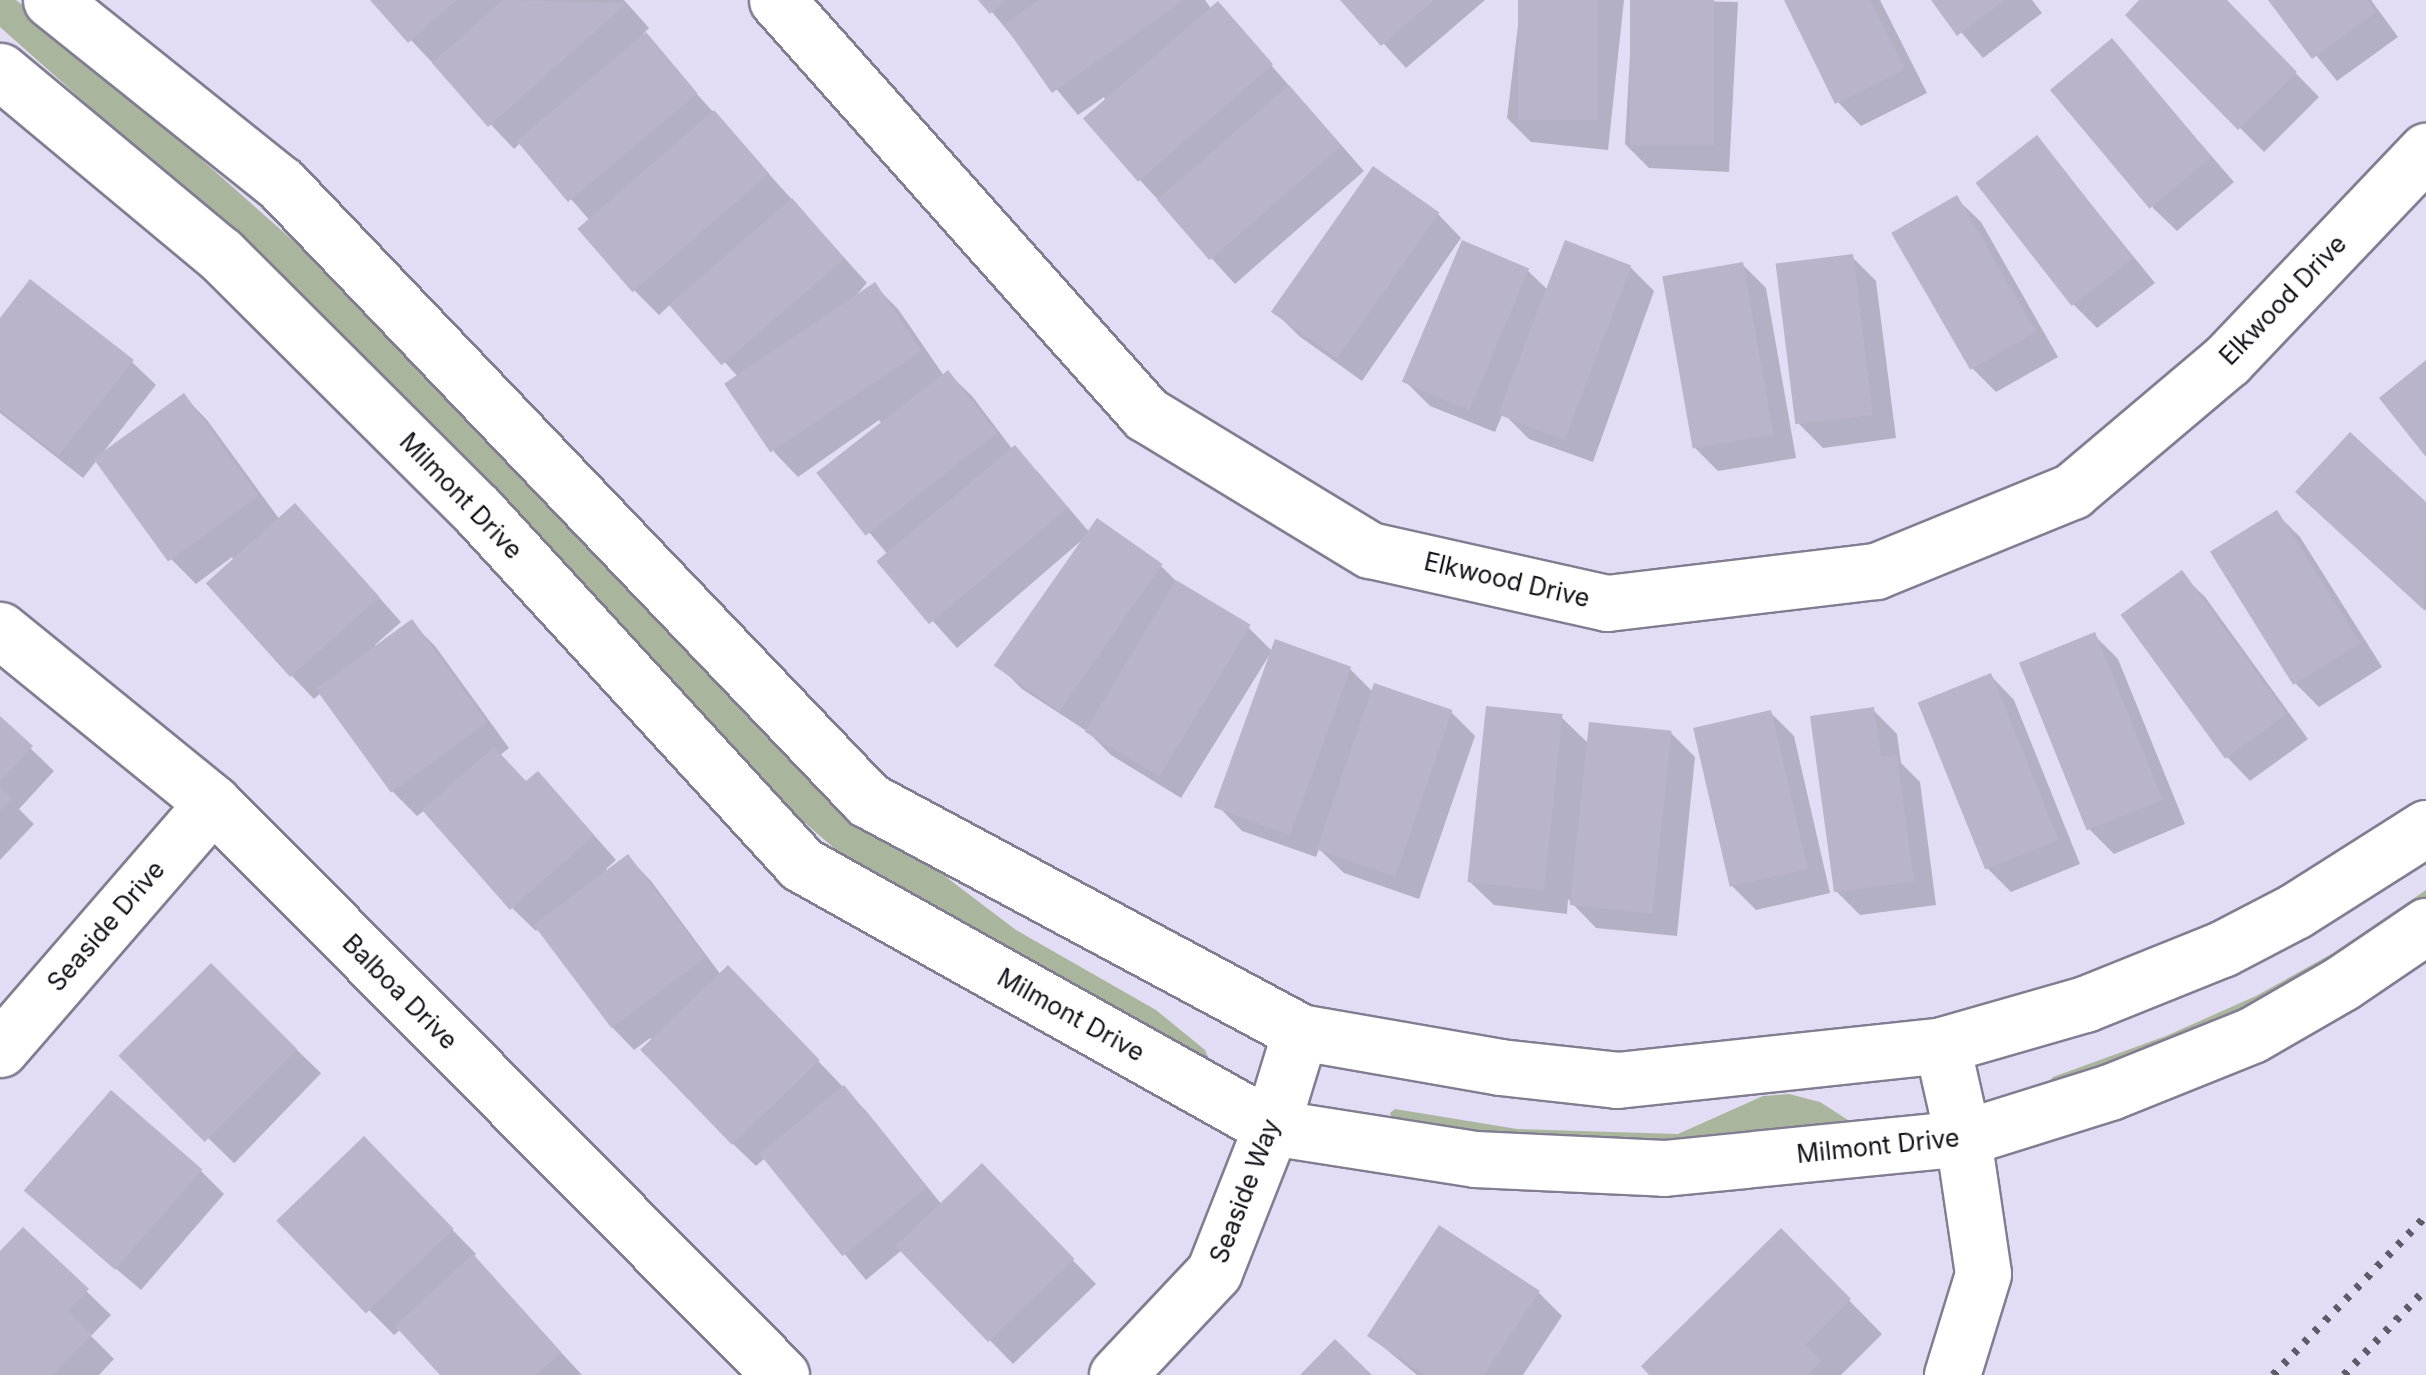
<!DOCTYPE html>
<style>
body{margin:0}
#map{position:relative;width:2426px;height:1375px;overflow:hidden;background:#e2ddf4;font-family:Inter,sans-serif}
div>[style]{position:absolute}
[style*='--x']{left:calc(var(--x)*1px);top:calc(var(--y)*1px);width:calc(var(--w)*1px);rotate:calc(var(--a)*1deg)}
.green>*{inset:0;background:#a9b69d}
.shadow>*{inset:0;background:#0003;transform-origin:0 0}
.building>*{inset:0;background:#b9b4ca;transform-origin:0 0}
.roads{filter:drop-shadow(2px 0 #827d91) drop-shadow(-2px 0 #827d91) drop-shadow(0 2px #827d91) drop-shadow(0 -2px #827d91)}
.minor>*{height:55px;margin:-27.5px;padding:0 27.5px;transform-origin:27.5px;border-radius:27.5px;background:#fff}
.tertiary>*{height:55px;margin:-27.5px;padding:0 27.5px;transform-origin:27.5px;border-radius:27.5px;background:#fff}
.rail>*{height:8px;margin-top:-4px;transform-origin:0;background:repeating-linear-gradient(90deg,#5f5c6a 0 5px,transparent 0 15px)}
span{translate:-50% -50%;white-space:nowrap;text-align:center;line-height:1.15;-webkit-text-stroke:10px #fff;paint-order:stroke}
.street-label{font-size:25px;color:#131119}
</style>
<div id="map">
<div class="green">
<i style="clip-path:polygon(0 0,16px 0,77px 49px,334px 277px,851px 805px,1016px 930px,1156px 1010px,1205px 1050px,1209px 1059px,1201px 1063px,870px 879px,805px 823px,733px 756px,243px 243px,0 27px)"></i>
<i style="clip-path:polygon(2426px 890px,2426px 907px,2333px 969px,2166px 1051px,2046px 1085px,2053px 1077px,2166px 1036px,2256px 996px,2333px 953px)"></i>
<i style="clip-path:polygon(1789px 1094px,1820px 1102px,1862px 1129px,1592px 1148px,1393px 1122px,1390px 1113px,1395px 1109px,1517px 1129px,1678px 1134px,1763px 1096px)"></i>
</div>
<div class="shadow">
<i style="clip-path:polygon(373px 0,624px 0,649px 28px,643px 34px,867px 283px,852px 300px,874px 285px,898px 309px,944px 376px,948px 373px,972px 396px,1013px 450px,1038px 472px,1090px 533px,1161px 566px,1180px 585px,1248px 627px,1273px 652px,1349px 668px,1374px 693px,1451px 712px,1475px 736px,1419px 899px,1344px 873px,1319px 849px,1316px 857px,1242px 831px,1219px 807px,1270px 654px,1181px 798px,1111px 755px,1088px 732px,1022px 689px,998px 665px,1082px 540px,957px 648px,881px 563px,889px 556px,819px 472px,882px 424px,879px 420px,798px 477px,775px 453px,739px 378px,672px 303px,659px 315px,635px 291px,583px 231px,592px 223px,521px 142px,514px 149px)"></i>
<i style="clip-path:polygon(982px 0,1205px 0,1212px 10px,1218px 5px,1364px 171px,1235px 284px,1139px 179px,1104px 97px,1078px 115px)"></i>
<i style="clip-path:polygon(1344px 0,1485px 0,1406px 68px)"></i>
<i style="clip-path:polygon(1521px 0,1624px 0,1608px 150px,1531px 142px,1507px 118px)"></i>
<i style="clip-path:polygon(1633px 0,1738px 2px,1729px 172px,1649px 168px,1625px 144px)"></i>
<i style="clip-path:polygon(1786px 0,1880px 0,1927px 93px,1861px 126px,1838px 102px)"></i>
<i style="clip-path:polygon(1934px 0,2032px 0,2042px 13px,1983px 58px)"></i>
<i style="clip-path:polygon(2143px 0,2224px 0,2319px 97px,2264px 152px,2128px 15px)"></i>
<i style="clip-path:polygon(2271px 0,2371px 0,2398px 37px,2337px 81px)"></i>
<i style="clip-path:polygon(2112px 42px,2234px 182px,2177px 231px,2153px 208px)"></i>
<i style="clip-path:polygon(2037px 138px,2155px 283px,2097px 328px,2073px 304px)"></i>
<i style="clip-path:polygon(1957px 199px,1981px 222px,2058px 357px,1996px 392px,1972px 368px)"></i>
<i style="clip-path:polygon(1438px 214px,1461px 238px,1362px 381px,1299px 336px,1275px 312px)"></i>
<i style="clip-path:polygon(1852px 257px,1876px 281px,1896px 438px,1823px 448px,1799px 424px)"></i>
<i style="clip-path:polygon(1742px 264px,1766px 288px,1796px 458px,1718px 471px,1694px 447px)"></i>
<i style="clip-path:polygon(1630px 267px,1654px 291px,1593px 462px,1529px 439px,1503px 413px,1495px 432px,1430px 406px,1406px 382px,1527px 270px,1549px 291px)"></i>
<i style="clip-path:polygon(0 322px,132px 362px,156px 385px,101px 455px,184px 396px,207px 420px,280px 520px,319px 530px,401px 622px,375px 645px,377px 648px,412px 623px,435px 646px,509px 748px,499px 756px,527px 784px,561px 798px,616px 860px,606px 869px,609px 872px,628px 857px,651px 881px,721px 975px,752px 992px,867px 1112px,942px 1205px,1005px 1191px,1096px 1284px,1013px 1364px,902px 1250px,866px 1280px,765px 1158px,756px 1166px,732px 1143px,650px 1038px,634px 1050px,611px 1026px,539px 928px,536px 931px,512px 908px,425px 810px,417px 816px,393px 792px,321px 693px,314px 699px,291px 675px,232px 557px,196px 584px,172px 560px,97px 460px,83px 478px,0 413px)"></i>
<i style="clip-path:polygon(2350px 435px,2426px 505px,2426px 611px,2322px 515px)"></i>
<i style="clip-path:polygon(2276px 513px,2300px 537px,2382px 667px,2319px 707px,2295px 683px)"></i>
<i style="clip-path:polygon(2181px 574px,2205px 597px,2308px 739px,2250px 781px,2227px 757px)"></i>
<i style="clip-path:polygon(2094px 635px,2118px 659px,2185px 824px,2114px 854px,2090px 830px)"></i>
<i style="clip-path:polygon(1991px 676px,2014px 700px,2080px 864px,2011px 892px,1987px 868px)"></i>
<i style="clip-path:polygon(1873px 710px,1897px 734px,1901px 763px,1920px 782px,1936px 905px,1860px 915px,1836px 891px)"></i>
<i style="clip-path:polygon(1770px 712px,1794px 736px,1830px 893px,1756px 910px,1732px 886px)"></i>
<i style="clip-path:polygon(1561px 717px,1589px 744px,1671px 733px,1695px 757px,1677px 936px,1596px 928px,1568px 899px,1567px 914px,1494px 905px,1470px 882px)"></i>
<i style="clip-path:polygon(0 719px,54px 771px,19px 809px,34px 824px,0 860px)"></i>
<i style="left:211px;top:967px;width:153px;height:125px;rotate:44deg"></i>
<i style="clip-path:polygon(364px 1139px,476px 1254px,473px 1257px,582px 1375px,443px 1375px,401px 1329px,394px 1335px,281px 1222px)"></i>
<i style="clip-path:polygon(200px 1170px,224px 1194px,141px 1290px,52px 1214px)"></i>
<i style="clip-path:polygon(23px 1230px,111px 1315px,91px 1336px,114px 1359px,99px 1375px,0 1375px,0 1255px)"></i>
<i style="clip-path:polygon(1781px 1231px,1882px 1334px,1841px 1375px,1653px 1375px)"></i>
<i style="clip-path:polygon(1538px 1292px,1562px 1316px,1523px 1375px,1417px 1375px,1370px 1336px)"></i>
</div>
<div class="building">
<i style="clip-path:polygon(370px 0,457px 0,408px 43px)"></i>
<i style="clip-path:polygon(503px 0,627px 3px,488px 127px,432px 63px)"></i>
<i style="clip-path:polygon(978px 0,1006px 0,990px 14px)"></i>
<i style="clip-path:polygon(1039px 0,1184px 0,1052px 93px,1004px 25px)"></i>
<i style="clip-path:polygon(1340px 0,1434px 0,1381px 46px)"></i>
<i style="left:1518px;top:0;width:80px;height:120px"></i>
<i style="left:1630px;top:0;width:84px;height:145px"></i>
<i style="clip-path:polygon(1784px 0,1870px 0,1905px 69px,1835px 104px)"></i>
<i style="clip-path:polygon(1931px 0,2005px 0,1957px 36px)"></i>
<i style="clip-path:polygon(2139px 0,2227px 0,2297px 72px,2238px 130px,2125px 15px)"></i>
<i style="clip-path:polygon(2268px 0,2367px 0,2376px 12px,2312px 59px)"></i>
<i style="left:1218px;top:1px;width:84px;height:179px;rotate:49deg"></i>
<i style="left:646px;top:32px;width:80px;height:169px;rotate:50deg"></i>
<i style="left:2112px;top:38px;width:155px;height:81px;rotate:50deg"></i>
<i style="left:1289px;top:85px;width:80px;height:175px;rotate:49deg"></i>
<i style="left:714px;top:110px;width:84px;height:181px;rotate:49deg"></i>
<i style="left:2037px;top:135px;width:156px;height:78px;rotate:52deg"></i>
<i style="left:1373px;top:166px;width:81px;height:178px;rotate:35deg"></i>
<i style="left:1957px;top:195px;width:158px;height:76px;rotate:60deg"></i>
<i style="left:792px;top:198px;width:80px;height:163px;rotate:49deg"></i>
<i style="left:1462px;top:240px;width:73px;height:154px;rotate:23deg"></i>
<i style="left:1565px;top:240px;width:71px;height:187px;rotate:21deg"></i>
<i style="left:1853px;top:254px;width:162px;height:78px;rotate:83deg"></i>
<i style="left:1743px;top:262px;width:175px;height:82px;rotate:80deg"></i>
<i style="clip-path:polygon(30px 279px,134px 360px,58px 456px,0 410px,0 318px)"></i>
<i style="left:875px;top:282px;width:83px;height:182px;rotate:56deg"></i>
<i style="clip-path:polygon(2426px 360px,2426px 457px,2379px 398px)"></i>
<i style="left:948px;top:370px;width:80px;height:167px;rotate:52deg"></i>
<i style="left:184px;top:393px;width:127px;height:112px;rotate:54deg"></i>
<i style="clip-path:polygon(2350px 432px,2426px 502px,2424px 610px,2295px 492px)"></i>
<i style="left:1015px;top:445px;width:82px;height:181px;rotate:50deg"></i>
<i style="left:295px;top:503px;width:126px;height:120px;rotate:48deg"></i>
<i style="left:2277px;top:510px;width:157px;height:79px;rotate:58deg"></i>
<i style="left:1097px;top:518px;width:80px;height:180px;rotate:35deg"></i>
<i style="left:2182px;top:570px;width:178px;height:76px;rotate:54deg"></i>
<i style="left:1176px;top:580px;width:87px;height:177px;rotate:31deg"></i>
<i style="left:412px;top:619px;width:128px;height:119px;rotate:54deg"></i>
<i style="left:2095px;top:632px;width:181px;height:82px;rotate:68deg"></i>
<i style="left:1275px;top:639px;width:81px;height:179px;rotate:20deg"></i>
<i style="left:1991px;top:673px;width:180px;height:79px;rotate:68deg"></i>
<i style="left:1374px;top:683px;width:83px;height:176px;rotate:19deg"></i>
<i style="left:1486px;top:706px;width:77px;height:177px;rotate:6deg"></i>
<i style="clip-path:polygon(1874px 707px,1881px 757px,1897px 755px,1914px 882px,1834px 892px,1810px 716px)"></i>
<i style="left:1771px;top:710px;width:163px;height:80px;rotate:77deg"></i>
<i style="clip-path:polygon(0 716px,33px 746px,0 781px)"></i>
<i style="left:1589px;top:722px;width:83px;height:184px;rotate:6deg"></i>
<i style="clip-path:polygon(494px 747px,526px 781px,538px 771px,594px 835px,510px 910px,422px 810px)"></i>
<i style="clip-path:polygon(0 786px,12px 799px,0 811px)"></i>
<i style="left:628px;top:854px;width:129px;height:118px;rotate:53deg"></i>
<i style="left:211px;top:963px;width:122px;height:131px;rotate:45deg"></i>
<i style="left:728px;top:965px;width:132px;height:122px;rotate:46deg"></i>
<i style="left:844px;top:1085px;width:132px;height:109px;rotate:51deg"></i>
<i style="left:111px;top:1090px;width:121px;height:133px;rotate:41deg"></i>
<i style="left:364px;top:1136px;width:129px;height:122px;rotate:46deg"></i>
<i style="left:982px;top:1163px;width:133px;height:120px;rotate:46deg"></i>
<i style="clip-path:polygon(1439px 1225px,1540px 1291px,1484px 1375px,1425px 1375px,1367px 1336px)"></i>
<i style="clip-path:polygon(23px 1227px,89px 1289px,68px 1311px,92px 1334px,53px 1375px,0 1375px,0 1251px)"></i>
<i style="clip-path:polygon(1781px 1228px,1851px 1299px,1805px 1345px,1821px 1361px,1808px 1375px,1649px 1375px,1641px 1366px)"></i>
<i style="clip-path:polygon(473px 1254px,561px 1352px,536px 1375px,440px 1375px,395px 1326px)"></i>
<i style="clip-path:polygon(1335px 1339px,1372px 1375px,1300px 1375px)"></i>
</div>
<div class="roads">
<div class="minor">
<i style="--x:777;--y:0;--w:555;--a:48.29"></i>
<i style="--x:1146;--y:414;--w:262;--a:31.3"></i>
<i style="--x:1370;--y:550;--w:243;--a:12.6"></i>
<i style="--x:1607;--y:603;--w:271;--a:-6.8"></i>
<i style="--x:1876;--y:571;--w:212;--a:-22.2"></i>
<i style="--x:2072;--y:491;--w:203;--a:-40.2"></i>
<i style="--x:2227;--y:360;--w:289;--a:-46.4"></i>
<i style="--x:0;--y:630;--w:274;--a:39.1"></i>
<i style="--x:213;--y:803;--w:806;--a:45.2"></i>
<i style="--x:1942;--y:1045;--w:95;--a:77.3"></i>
<i style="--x:1963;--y:1138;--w:137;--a:81.6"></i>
<i style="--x:1983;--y:1274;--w:106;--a:107.1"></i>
<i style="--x:0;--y:1049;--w:325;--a:-49.1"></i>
<i style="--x:1117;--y:1375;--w:141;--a:-46.7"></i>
<i style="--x:1214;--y:1272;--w:156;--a:-68.5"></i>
<i style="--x:1271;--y:1127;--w:99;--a:-73"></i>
</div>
<div class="tertiary">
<i style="--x:51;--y:0;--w:295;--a:38.7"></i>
<i style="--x:281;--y:184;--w:851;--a:46.38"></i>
<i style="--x:868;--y:800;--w:490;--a:28.2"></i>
<i style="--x:1300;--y:1032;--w:203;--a:9.9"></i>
<i style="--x:1500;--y:1067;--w:118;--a:6.3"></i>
<i style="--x:1617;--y:1080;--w:327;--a:-6.1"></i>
<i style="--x:1942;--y:1045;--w:149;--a:-16"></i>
<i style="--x:2085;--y:1004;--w:148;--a:-21.9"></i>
<i style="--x:2222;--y:949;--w:82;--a:-27.5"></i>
<i style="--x:2295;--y:911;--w:155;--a:-32.4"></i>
<i style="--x:0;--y:71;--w:286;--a:39.8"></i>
<i style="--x:220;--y:254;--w:363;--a:44.9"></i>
<i style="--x:477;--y:510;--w:480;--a:47.5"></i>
<i style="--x:801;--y:864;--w:539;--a:29.23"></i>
<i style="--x:1271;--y:1127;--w:206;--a:8.9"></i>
<i style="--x:1475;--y:1159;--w:189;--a:2.7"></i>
<i style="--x:1664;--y:1168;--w:301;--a:-5.7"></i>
<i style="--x:1963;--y:1138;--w:154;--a:-17.4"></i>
<i style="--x:2110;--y:1092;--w:153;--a:-21.9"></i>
<i style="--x:2252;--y:1035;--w:104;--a:-30"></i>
<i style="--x:2342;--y:983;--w:102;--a:-34.2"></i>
</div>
</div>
<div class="rail">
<i style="--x:2273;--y:1375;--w:221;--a:-46.1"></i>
<i style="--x:2344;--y:1375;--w:119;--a:-46.4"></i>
</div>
<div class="street-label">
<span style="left:2283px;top:300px;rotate:-46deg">Elkwood Drive</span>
<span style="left:461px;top:496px;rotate:46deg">Milmont Drive</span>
<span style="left:1507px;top:580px;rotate:13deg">Elkwood Drive</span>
<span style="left:106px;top:926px;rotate:-49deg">Seaside Drive</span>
<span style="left:400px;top:992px;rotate:45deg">Balboa Drive</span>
<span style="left:1071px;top:1015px;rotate:29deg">Milmont Drive</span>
<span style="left:1878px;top:1146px;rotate:-6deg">Milmont Drive</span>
<span style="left:1245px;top:1191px;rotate:-69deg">Seaside Way</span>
</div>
</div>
